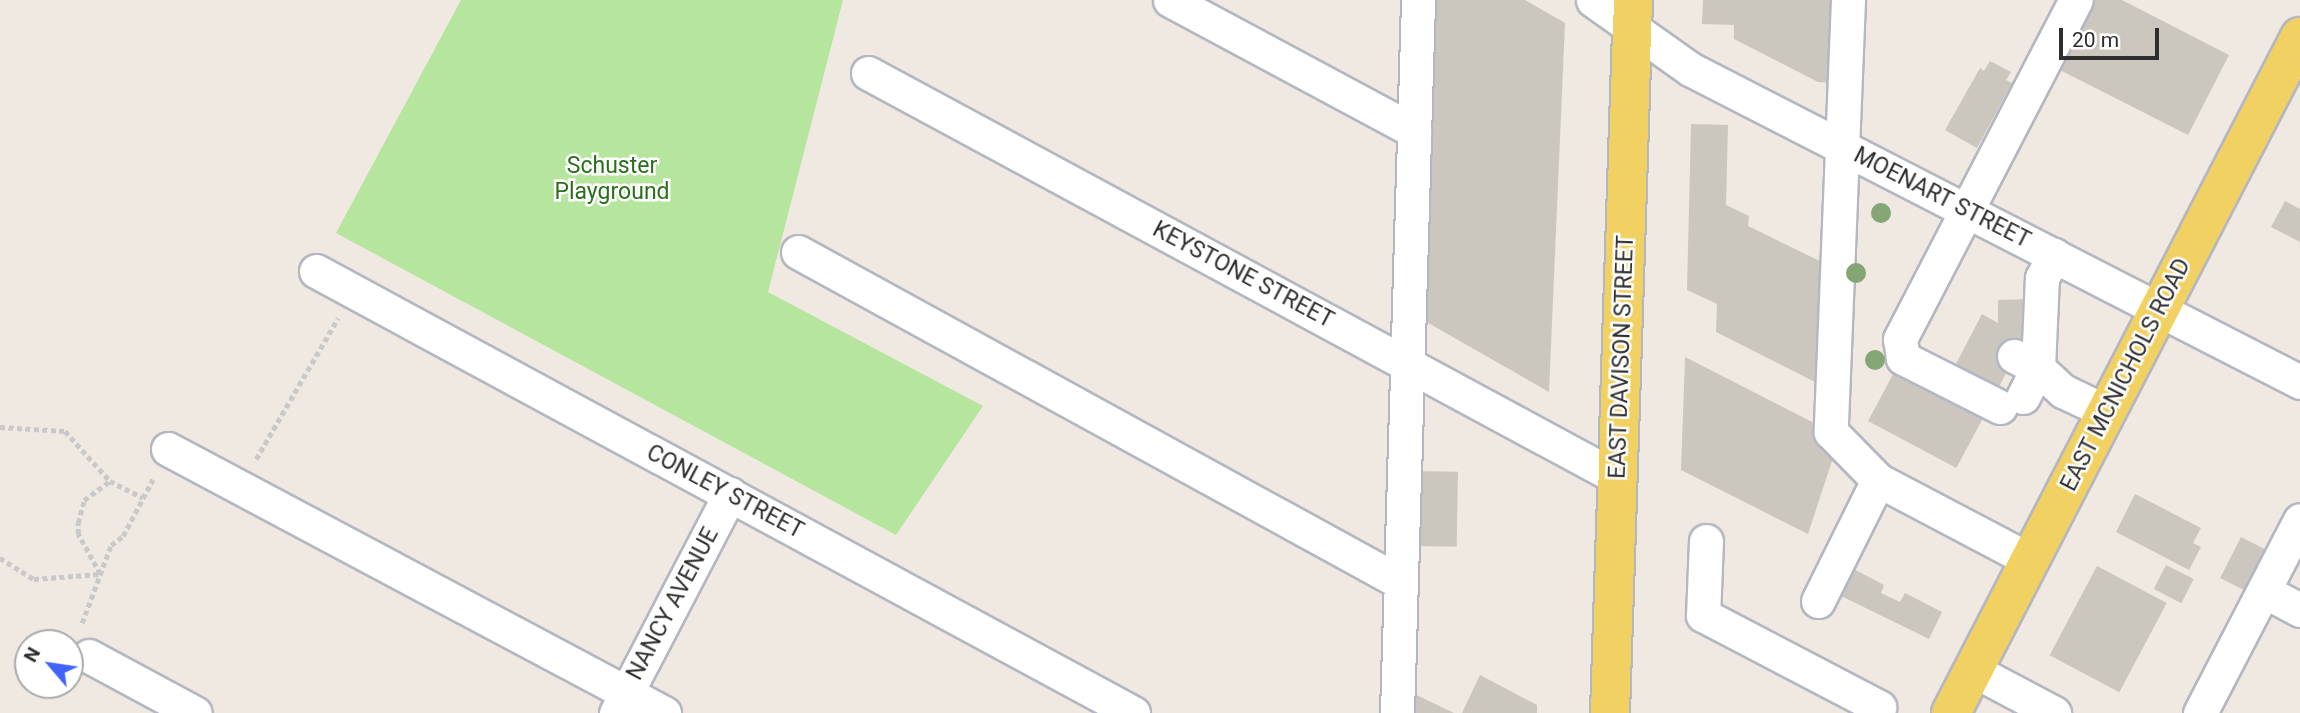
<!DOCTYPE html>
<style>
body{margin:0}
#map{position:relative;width:2300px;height:713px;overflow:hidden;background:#efe9e1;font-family:Roboto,sans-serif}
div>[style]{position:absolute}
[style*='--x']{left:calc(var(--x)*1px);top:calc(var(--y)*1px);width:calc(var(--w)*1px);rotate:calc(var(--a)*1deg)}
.green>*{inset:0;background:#b6e59e}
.building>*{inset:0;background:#cbc7bf;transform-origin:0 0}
.path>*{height:4.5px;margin-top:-2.25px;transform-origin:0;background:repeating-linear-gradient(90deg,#c9c9c9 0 5px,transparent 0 8.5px)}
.roads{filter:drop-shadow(2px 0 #b4b7c1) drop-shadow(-2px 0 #b4b7c1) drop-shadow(0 2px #b4b7c1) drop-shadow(0 -2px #b4b7c1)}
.minor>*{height:33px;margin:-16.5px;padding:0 16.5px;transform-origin:16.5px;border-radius:16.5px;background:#fff}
.major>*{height:38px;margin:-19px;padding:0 19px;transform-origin:19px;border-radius:19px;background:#f2d163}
.trees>*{width:20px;height:20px;margin:-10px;border-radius:50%;background:#84a574}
span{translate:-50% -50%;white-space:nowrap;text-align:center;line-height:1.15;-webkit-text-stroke:5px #fff;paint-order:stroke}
.park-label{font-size:23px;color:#2c6e1b}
.street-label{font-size:23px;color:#2e2e2e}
.north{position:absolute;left:14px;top:629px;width:70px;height:70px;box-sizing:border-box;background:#fff;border:2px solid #ababab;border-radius:50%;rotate:299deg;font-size:19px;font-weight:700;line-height:28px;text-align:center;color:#2e2e2e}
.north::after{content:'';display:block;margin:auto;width:24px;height:32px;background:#4264fb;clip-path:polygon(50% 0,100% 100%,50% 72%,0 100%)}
.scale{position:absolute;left:2059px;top:28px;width:100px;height:32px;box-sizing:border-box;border:4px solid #2e2e2e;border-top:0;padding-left:9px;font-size:21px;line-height:24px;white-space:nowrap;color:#2e2e2e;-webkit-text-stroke:5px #fff;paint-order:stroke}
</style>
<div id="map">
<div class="green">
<i style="clip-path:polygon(461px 0,843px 0,768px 292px,983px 406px,896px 535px,336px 233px)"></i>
</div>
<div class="building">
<i style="clip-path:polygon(1435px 0,1525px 0,1565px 23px,1549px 392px,1423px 320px)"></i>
<i style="clip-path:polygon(1703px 0,1838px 0,1835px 83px,1818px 82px,1734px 39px,1734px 25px,1702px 24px)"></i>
<i style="clip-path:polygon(2086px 0,2122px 0,2229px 55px,2188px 135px,2052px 66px)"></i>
<i style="clip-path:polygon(1990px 61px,2011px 72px,2006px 80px,2012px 83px,1977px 148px,1945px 130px,1980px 68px,1984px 71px)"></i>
<i style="clip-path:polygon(1691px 124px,1728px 125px,1726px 205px,1749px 216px,1748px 226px,1830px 266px,1821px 385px,1716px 332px,1717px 304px,1687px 290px)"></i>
<i style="clip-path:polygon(2285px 201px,2300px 209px,2300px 242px,2271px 227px)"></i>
<i style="clip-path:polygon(2027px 299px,2028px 329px,1993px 399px,1949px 377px,1982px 314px,1998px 323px,1998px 300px)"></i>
<i style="clip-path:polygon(1685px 357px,1820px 426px,1821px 448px,1834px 455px,1808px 534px,1681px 470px)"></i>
<i style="left:1900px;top:361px;width:100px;height:68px;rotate:28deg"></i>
<i style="left:1412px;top:471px;width:46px;height:75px;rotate:1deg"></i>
<i style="clip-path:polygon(2135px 494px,2201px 528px,2193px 543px,2201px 547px,2189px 570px,2116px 532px)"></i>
<i style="left:2241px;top:537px;width:33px;height:46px;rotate:27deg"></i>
<i style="left:2166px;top:565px;width:31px;height:27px;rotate:27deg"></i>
<i style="clip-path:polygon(1848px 566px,1884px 585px,1881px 593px,1900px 602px,1905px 593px,1942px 612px,1929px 639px,1835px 593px)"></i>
<i style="left:2097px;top:566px;width:79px;height:101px;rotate:28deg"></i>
<i style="clip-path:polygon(1480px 675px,1537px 705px,1537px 713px,1462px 713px)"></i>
<i style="clip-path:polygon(1402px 688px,1454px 713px,1402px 713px)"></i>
</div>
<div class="path">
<i style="--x:0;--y:427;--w:65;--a:3.5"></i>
<i style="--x:65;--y:431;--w:67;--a:48"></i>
<i style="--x:110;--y:481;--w:37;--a:27"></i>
<i style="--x:256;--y:459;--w:163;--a:-59.8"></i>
<i style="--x:0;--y:558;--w:40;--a:32"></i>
<i style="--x:34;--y:579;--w:66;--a:-4.3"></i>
<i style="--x:100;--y:574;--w:46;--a:-118.8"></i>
<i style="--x:78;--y:534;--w:11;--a:-90"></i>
<i style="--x:78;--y:523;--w:24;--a:-75"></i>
<i style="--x:84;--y:500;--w:32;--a:-36"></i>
<i style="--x:82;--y:623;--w:83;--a:-69.6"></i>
<i style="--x:111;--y:545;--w:15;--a:-37"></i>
<i style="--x:123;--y:536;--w:64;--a:-62.2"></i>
</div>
<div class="roads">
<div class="minor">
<i style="--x:1170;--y:0;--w:277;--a:28.2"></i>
<i style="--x:1593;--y:0;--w:119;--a:35.4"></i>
<i style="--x:1690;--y:69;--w:686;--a:27.16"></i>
<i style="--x:1848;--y:0;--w:432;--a:92.3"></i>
<i style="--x:1831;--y:432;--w:67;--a:45.6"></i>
<i style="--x:868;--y:73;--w:852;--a:28.37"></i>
<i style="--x:798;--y:252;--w:687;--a:28.73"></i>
<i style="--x:316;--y:271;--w:929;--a:28.41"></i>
<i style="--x:2014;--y:356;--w:27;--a:27"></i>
<i style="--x:2038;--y:368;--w:34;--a:43"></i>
<i style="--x:2063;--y:391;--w:49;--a:25.5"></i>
<i style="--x:2023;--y:397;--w:33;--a:-63"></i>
<i style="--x:2038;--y:368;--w:90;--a:-87.5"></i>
<i style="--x:2042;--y:278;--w:26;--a:-62"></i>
<i style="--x:2000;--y:407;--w:109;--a:-153.2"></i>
<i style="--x:1903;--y:358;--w:19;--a:-99"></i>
<i style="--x:1900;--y:339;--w:382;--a:-62.6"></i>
<i style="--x:168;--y:449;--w:562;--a:28.02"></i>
<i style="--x:1706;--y:541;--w:74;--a:92.3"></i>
<i style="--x:1703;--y:615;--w:199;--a:27.6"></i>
<i style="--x:2264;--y:591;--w:41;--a:27.8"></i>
<i style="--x:1818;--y:601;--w:135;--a:-63.6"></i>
<i style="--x:1878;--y:480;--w:172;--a:27.8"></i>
<i style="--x:89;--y:656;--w:120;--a:28.3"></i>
<i style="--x:1973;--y:670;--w:92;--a:28"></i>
<i style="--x:616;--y:713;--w:247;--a:-62.5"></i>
<i style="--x:1397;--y:713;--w:713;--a:-88.31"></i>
<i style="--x:2200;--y:713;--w:217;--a:-62.6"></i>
</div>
<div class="major">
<i style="--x:1610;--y:713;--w:713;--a:-88.15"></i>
<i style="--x:1951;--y:713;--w:761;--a:-62.69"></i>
</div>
</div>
<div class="trees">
<i style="left:1881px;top:213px"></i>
<i style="left:1856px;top:273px"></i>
<i style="left:1875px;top:360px"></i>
</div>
<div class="park-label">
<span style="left:612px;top:179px">Schuster<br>Playground</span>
</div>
<div class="street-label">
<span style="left:1942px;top:198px;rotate:27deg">MOENART STREET</span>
<span style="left:1243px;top:275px;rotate:28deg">KEYSTONE STREET</span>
<span style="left:1622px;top:357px;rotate:-88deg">EAST DAVISON STREET</span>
<span style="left:2126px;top:375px;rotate:-63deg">EAST MCNICHOLS ROAD</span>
<span style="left:725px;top:492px;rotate:28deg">CONLEY STREET</span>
<span style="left:673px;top:604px;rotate:-62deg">NANCY AVENUE</span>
</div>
<div class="north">N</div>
<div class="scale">20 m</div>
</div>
